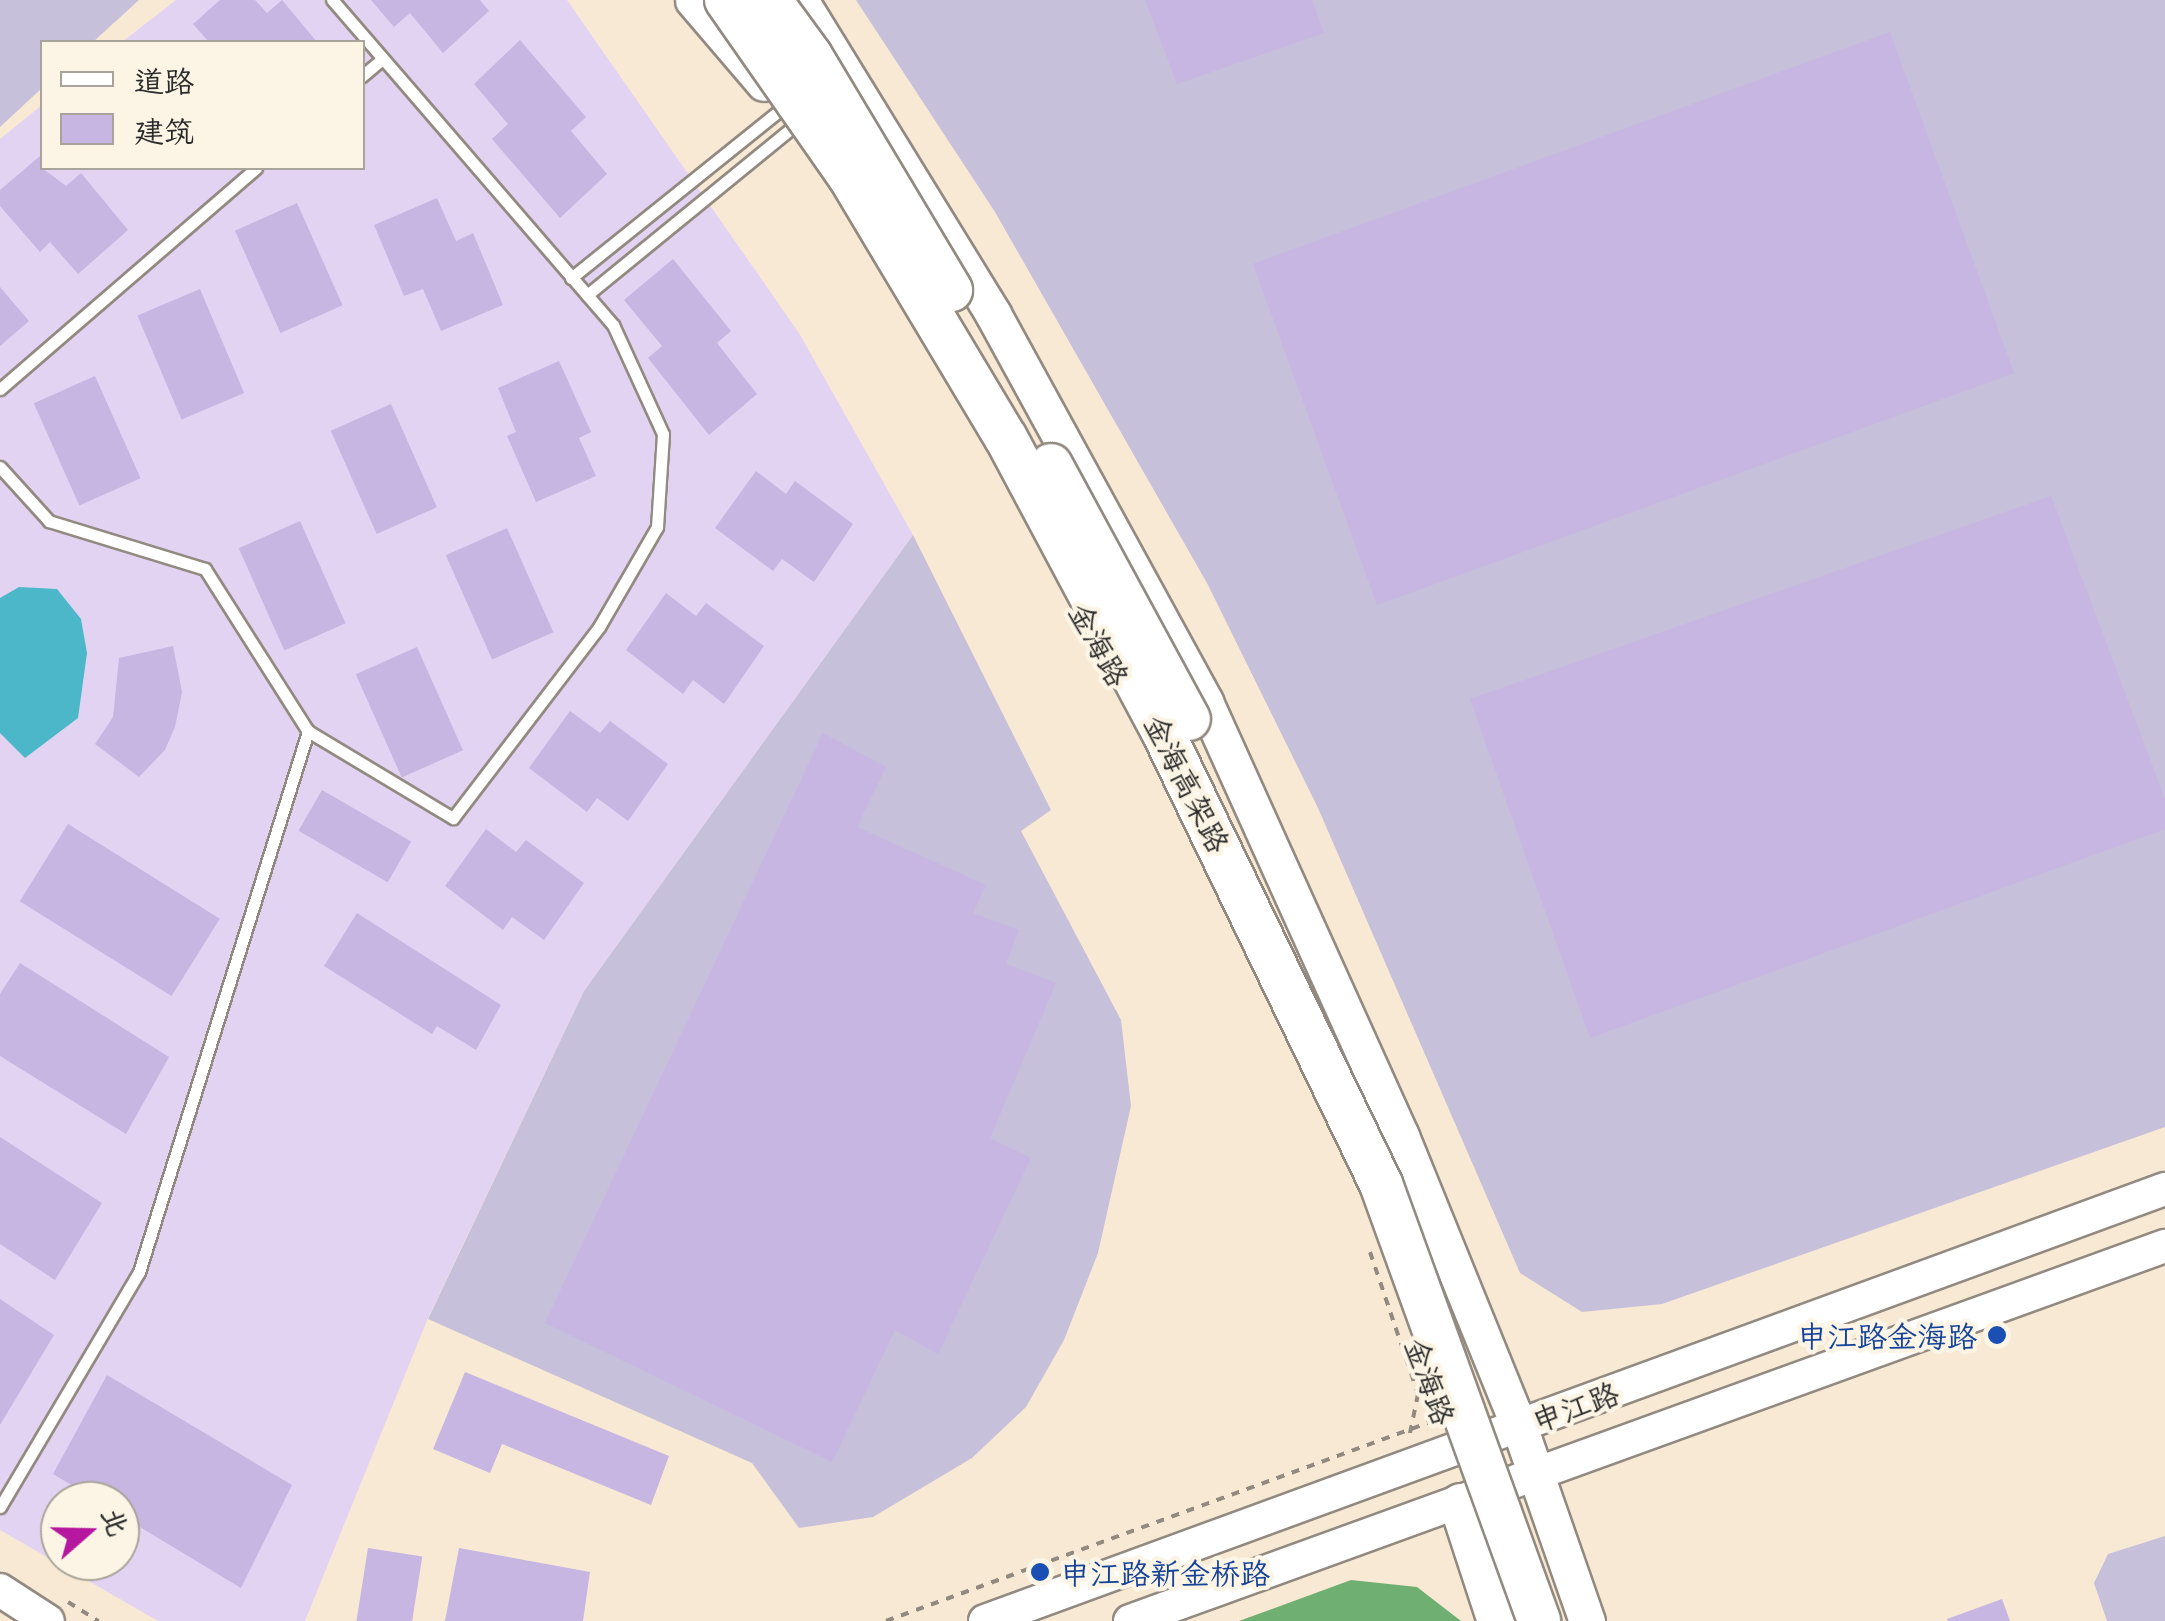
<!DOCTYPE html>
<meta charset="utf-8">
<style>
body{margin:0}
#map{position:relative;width:2165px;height:1621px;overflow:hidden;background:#f8e9d4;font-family:"Playpen Sans","LXGW WenKai TC",sans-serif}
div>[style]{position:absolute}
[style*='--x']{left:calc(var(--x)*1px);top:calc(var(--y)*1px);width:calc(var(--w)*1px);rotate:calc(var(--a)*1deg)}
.built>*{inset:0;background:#e3d3f3}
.industrial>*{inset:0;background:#c6c0da}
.forest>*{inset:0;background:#6faf71}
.water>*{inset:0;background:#4cb7c9}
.building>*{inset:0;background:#c7b5e2;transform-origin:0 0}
.path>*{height:4px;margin-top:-2px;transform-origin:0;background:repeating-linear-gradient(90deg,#928a80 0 8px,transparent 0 16px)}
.roads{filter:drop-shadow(2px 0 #928a80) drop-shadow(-2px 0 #928a80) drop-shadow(0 2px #928a80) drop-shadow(0 -2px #928a80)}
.lane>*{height:11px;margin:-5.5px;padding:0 5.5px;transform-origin:5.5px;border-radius:5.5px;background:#fff}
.secondary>*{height:32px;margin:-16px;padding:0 16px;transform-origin:16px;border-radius:16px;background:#fff}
.primary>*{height:35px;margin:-17.5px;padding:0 17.5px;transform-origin:17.5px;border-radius:17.5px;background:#fff}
.highway>*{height:42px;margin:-21px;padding:0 21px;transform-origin:21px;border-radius:21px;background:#fff}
.bridges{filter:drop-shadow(2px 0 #928a80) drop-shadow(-2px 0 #928a80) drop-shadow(0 2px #928a80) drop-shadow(0 -2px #928a80)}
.highway-bridge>*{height:42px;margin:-21px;padding:0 21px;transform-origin:21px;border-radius:21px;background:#fff}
.dots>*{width:28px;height:28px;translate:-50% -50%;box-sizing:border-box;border:5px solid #fcf5e5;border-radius:50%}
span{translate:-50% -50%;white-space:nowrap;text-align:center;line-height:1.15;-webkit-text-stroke:9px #fcf5e5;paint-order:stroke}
.street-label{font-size:30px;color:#2b2b2b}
.transit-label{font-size:30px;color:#164399}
.right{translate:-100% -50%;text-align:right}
.left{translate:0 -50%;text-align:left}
.legend{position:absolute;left:40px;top:40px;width:325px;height:130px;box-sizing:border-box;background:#fcf5e5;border:2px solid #a8a49b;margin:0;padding:12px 18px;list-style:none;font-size:30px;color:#2b2b2b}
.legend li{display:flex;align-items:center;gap:20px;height:50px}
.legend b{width:50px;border:2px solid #a8a49b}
.north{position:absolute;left:40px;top:1481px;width:100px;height:100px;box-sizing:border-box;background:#fcf5e5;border:2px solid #a8a49b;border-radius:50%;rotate:70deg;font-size:28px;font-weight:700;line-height:40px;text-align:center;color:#2b2b2b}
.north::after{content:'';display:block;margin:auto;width:35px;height:45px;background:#b5179e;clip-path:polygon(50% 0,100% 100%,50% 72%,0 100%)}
</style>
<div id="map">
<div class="built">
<i style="clip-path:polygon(evenodd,176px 0,567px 0,799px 333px,913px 535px,584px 991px,428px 1318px,305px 1621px,158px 1621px,0 1530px,0 139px,42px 105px,42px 168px,362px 168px,362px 42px,122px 42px,176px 0,60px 1501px,120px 1501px,120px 1561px,60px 1561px,60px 1501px)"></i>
</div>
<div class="industrial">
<i style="clip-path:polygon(0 0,139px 0,93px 42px,42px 42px,42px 88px,0 127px)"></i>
<i style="clip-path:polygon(856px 0,2165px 0,2165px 1127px,1662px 1304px,1582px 1312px,1520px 1273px,1318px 808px,1207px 583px,995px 212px)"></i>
<i style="clip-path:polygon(913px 535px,1051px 810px,1021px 831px,1121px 1020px,1131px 1106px,1098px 1253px,1064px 1340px,1026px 1407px,972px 1458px,873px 1517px,799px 1528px,752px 1463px,428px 1319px,584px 991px)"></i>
<i style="clip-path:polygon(2165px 1536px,2165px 1621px,2107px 1621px,2094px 1583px,2108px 1554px)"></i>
</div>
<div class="forest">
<i style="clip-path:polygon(1351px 1580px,1417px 1587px,1461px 1621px,1239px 1621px)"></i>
</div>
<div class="water">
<i style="clip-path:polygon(19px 587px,57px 589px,81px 619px,87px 653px,78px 718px,25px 758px,0 733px,0 598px)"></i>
</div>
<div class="building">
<i style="clip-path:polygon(220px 0,255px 0,267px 13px,282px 0,317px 42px,209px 42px,193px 24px)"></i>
<i style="clip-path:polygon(371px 0,480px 0,489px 11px,443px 53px,410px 13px,394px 27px)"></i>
<i style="clip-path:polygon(1145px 0,1312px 0,1324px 33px,1177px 84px)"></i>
<i style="left:1890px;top:32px;width:363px;height:678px;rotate:70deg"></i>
<i style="clip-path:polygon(520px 40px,586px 117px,571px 131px,607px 174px,560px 218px,492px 139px,508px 124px,474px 84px)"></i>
<i style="clip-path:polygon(40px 156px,42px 168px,66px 186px,81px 173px,128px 230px,78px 274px,50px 242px,40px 252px,0 206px,0 190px)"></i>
<i style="clip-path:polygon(437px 198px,456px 241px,473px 233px,503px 305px,441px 331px,423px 289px,404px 296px,374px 225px)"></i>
<i style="left:297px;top:203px;width:112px;height:68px;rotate:66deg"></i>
<i style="clip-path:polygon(673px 259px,731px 331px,717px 343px,757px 394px,709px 435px,648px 358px,662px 346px,624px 300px)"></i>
<i style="clip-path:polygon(0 287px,29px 321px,0 346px)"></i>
<i style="left:200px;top:289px;width:113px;height:68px;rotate:67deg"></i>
<i style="clip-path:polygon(559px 361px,591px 432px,579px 438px,596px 476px,536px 502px,507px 436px,516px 432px,498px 388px)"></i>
<i style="left:95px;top:376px;width:112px;height:67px;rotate:66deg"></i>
<i style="left:391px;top:404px;width:113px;height:66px;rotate:66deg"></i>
<i style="clip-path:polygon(756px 471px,786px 494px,795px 481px,853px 524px,814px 582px,782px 559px,773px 571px,715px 528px)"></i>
<i style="clip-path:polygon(2051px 496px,2165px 799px,2165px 829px,1590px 1038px,1470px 699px)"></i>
<i style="left:300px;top:521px;width:112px;height:67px;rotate:66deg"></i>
<i style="left:507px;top:528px;width:114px;height:67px;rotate:66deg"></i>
<i style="clip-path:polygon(666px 593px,696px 616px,706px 603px,764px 646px,724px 704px,693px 680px,683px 694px,626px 650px)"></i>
<i style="clip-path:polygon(173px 646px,182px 692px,175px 727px,165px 750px,139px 777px,95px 744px,113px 717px,119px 658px)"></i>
<i style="left:417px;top:647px;width:113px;height:67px;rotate:66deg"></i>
<i style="clip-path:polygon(570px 711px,600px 733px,610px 721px,668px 764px,628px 821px,597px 798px,587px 812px,529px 768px)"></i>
<i style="clip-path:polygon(823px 733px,886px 767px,857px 827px,986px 885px,973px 913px,1019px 930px,1006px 964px,1056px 983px,990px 1138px,1031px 1158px,938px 1354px,895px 1330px,832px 1462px,545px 1323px)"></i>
<i style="left:322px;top:790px;width:103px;height:47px;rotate:30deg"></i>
<i style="left:68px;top:824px;width:179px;height:91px;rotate:32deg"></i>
<i style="clip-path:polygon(486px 829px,516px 852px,526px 840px,584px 883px,544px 940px,512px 917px,503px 930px,445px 886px)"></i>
<i style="clip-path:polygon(357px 913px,501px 1005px,476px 1050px,437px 1026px,432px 1034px,324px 966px)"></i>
<i style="clip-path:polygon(20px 963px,169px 1057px,126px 1134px,0 1056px,0 994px)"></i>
<i style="clip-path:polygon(0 1137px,102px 1203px,55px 1280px,0 1244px)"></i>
<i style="clip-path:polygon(0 1299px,54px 1335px,0 1425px)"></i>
<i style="clip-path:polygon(465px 1372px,669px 1456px,651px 1505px,502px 1444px,490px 1473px,433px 1449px)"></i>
<i style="clip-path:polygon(107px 1375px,292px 1485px,241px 1588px,120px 1515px,120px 1501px,98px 1501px,53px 1474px)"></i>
<i style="left:368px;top:1548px;width:55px;height:74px;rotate:9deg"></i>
<i style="clip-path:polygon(459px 1548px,590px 1572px,583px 1621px,445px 1621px)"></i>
<i style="clip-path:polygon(2002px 1599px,2010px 1621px,1948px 1621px,1947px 1619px)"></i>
</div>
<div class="path">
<i style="--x:1370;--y:1252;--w:150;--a:71.3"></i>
<i style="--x:1418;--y:1394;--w:45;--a:101.6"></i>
<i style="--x:68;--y:1602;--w:36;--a:32"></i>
<i style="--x:886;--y:1621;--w:582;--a:-20.08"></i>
</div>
<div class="roads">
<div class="lane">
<i style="--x:362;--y:76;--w:25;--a:-40"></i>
<i style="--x:571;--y:278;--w:273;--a:-38.8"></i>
<i style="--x:587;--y:295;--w:272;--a:-39.2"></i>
<i style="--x:0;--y:389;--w:338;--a:-40.8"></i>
<i style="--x:0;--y:467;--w:73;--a:47.8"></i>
<i style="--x:49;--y:521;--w:163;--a:17.1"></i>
<i style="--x:205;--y:569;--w:192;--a:57.6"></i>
<i style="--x:308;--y:731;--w:169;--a:31"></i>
<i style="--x:453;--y:818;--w:240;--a:-52.6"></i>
<i style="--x:599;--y:627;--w:116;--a:-59.9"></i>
<i style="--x:657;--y:527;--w:93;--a:-86.3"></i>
<i style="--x:663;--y:434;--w:120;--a:-114.6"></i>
<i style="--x:613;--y:325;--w:430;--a:-130.8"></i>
<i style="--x:0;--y:1507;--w:273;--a:-59.4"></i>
<i style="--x:139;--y:1272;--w:567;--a:-72.65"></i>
</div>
<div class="secondary">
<i style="--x:0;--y:1590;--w:57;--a:32.9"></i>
<i style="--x:985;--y:1621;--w:1257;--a:-20.11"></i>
<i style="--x:1130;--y:1621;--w:1101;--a:-19.92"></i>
</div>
<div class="primary">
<i style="--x:693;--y:0;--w:109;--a:49.5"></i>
<i style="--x:800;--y:0;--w:369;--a:58.4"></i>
<i style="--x:993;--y:314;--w:442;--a:61.3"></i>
<i style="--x:1205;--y:702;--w:476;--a:65.7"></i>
<i style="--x:1401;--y:1136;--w:313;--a:67.9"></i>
<i style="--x:1519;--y:1426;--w:207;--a:70.8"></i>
</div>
<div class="highway">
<i style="--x:1461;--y:1505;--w:122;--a:71.9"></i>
</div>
</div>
<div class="bridges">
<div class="highway-bridge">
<i style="--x:726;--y:0;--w:215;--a:55.1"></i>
<i style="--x:849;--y:176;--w:305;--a:59.1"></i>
<i style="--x:1006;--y:438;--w:331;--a:61.9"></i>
<i style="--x:1162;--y:730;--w:504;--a:64.25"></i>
<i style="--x:1381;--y:1184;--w:465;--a:70.1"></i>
<i style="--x:770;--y:0;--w:69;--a:53.8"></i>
<i style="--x:811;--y:56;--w:273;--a:59.1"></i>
<i style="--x:1051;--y:465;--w:289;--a:61.5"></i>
</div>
</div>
<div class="dots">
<i style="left:1997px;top:1335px;background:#1a4fb4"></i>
<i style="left:1040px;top:1572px;background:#1a4fb4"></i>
</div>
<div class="street-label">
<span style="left:1100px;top:644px;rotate:61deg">金海路</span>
<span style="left:1188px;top:783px;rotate:63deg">金海高架路</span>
<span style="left:1431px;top:1381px;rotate:70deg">金海路</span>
<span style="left:1575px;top:1406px;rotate:-20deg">申江路</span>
</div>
<div class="transit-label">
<span class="right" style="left:1977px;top:1335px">申江路金海路</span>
<span class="left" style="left:1060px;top:1572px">申江路新金桥路</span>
</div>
<ul class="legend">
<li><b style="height:12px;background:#fff"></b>道路</li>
<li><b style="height:28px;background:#c7b5e2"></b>建筑</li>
</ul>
<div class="north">北</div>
</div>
